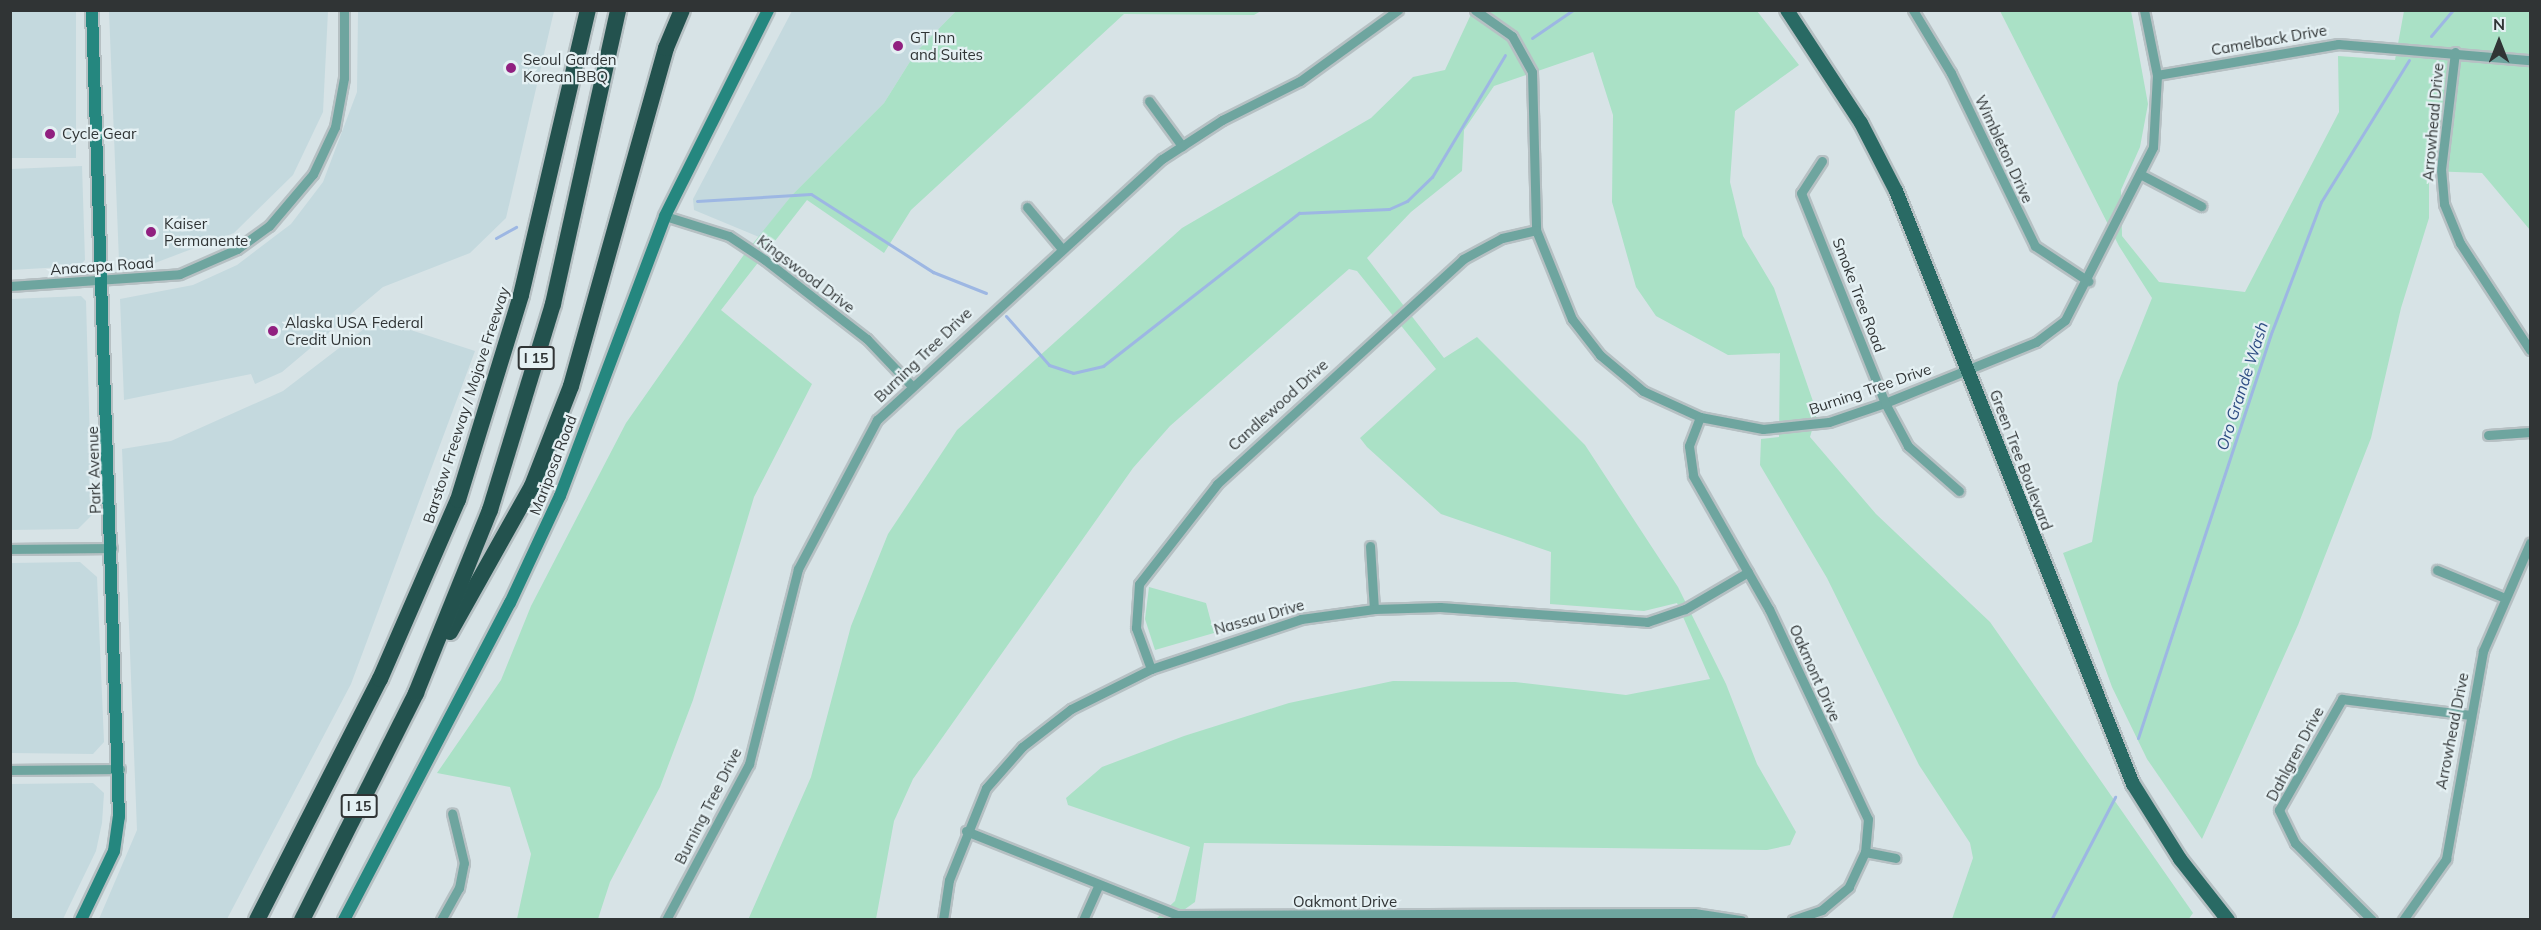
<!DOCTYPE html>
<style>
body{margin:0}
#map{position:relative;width:2541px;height:930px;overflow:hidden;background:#d7e3e6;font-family:Mulish,sans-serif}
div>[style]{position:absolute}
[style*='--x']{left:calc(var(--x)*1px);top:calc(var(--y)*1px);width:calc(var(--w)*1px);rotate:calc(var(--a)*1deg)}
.built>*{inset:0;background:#c4d9de;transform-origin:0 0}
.green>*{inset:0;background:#aae1c6}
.stream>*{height:3px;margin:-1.5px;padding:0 1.5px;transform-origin:1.5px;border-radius:1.5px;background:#9db7e3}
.roads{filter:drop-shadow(2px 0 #b6c0c3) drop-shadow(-2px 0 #b6c0c3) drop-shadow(0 2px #b6c0c3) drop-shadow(0 -2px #b6c0c3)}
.street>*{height:9px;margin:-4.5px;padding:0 4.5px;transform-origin:4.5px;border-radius:4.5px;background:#6ea59f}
.secondary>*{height:12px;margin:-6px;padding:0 6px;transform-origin:6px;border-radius:6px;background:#25877f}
.primary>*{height:14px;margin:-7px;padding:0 7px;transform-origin:7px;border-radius:7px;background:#296a64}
.highway>*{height:16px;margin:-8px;padding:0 8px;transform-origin:8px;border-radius:8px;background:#23524e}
.dots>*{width:16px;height:16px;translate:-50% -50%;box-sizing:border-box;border:3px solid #e4f0f3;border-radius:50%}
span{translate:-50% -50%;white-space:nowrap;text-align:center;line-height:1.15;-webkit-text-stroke:4.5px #e4f0f3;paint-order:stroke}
.shield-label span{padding:2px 4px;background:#e4f0f3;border:2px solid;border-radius:4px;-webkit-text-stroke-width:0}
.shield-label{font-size:14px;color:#303435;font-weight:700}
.poi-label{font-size:15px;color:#303435}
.left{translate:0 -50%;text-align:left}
.street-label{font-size:15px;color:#303435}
.water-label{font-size:16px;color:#2d4c83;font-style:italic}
.frame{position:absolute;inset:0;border:12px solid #303435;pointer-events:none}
.north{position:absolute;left:2469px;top:12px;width:60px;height:60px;-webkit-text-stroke:4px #e4f0f3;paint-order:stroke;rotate:0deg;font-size:16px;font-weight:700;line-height:24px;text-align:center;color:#303435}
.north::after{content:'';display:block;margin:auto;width:21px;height:27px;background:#303435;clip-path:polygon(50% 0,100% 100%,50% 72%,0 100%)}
</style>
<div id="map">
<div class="built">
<i style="left:10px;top:11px;width:66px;height:147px"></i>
<i style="clip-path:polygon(109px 11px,328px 11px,323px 112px,293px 175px,234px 233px,147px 266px,126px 267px,119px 261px)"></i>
<i style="clip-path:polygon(358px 11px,554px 11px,506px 218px,470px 253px,383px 287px,282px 372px,255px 384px,251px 374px,124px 400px,120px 299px,193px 285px,237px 265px,291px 224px,323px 182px,357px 92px)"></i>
<i style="clip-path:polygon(792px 11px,956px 11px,916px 52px,884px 103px,792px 195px,759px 237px,694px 210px,693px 199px)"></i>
<i style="clip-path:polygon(82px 166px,85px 260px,80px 266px,11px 270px,11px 169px)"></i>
<i style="clip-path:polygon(81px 296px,86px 301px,92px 515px,78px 529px,11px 530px,11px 299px)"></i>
<i style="clip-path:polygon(377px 319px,475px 351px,351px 684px,227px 919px,99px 919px,137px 830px,122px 449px,171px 441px,283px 391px)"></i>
<i style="clip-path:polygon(80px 562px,97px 577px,104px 742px,93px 754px,11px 753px,11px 563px)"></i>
<i style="clip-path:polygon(93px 783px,104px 793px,102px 823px,96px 851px,63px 919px,11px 919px,11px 784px)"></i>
</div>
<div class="green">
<i style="clip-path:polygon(1473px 10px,1757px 11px,1799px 65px,1735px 111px,1730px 182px,1743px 236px,1774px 288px,1817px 413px,1810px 437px,1876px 514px,1990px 622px,2193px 913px,2188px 920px,1952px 919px,1973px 858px,1970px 843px,1919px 765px,1827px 578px,1760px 465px,1761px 439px,1779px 437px,1780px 353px,1728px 355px,1656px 316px,1636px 287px,1612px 202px,1613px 115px,1593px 52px,1494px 86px,1464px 130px,1462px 171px,1411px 212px,1367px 258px,1444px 358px,1477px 337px,1585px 445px,1678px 587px,1726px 684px,1757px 764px,1796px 832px,1790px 845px,1767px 850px,1204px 843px,1195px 902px,1171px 919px,1156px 919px,1175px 901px,1190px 847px,1068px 805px,1066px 798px,1102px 767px,1184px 736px,1289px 703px,1393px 681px,1515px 682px,1626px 695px,1710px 679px,1677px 603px,1644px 611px,1550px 604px,1551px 552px,1441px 514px,1367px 447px,1360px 438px,1436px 369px,1357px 271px,1349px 269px,1170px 426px,1133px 468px,913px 779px,894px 821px,876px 919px,748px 920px,811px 777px,851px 626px,888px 534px,957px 430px,1182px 228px,1371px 118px,1413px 77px,1445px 70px)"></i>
<i style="clip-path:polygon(956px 11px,1261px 11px,1254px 15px,1124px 14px,911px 210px,884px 253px,807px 200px,721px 310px,812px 384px,754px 497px,693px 700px,660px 787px,610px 882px,598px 919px,517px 919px,531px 854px,510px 787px,437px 773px,501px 680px,531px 606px,626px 423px,743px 256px,792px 195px,884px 103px,916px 52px)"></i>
<i style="clip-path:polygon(2000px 11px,2131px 11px,2148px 104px,2140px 147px,2121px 190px,2122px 236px,2159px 282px,2245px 292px,2339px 112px,2338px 56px,2395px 60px,2404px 11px,2530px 11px,2530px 230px,2482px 173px,2429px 171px,2429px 218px,2401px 308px,2371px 438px,2298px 625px,2202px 839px,2147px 759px,2112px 687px,2063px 553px,2092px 542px,2118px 383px,2152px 298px,2119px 246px)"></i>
<i style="clip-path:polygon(1149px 587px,1206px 603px,1214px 633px,1155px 650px,1145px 619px)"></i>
</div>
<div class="stream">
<i style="--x:2431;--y:36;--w:34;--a:-50"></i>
<i style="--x:1532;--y:38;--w:50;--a:-34.3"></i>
<i style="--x:697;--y:201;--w:114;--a:-3.5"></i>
<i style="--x:811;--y:194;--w:145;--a:32.6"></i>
<i style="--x:933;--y:272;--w:57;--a:21.6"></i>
<i style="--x:496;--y:238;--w:23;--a:-29"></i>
<i style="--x:1006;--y:316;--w:65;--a:48.7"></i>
<i style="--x:1049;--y:365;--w:25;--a:18"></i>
<i style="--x:1073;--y:373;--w:31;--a:-13"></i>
<i style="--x:1103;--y:366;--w:249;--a:-38"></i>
<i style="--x:1299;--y:213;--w:90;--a:-2.5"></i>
<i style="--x:1389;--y:209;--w:20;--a:-24"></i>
<i style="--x:1407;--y:201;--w:35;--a:-44"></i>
<i style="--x:1432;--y:177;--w:142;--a:-59.1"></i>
<i style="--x:2138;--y:738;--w:428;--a:-71.8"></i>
<i style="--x:2272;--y:331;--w:138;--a:-69.2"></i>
<i style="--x:2321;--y:202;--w:167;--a:-58.2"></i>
<i style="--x:2051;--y:920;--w:139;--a:-62.5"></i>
</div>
<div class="roads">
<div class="street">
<i style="--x:1475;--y:10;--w:45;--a:35.1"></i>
<i style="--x:1512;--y:36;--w:41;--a:60.9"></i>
<i style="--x:1532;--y:72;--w:158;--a:88.5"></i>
<i style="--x:1536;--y:230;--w:96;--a:68"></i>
<i style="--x:1572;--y:319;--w:46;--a:52.1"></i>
<i style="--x:1600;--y:355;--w:56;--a:39.9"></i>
<i style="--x:1643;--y:391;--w:63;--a:24.5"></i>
<i style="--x:1700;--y:417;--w:64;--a:10.8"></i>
<i style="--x:1763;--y:429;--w:66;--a:-6.1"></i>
<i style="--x:1829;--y:422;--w:59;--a:-18.7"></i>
<i style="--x:1885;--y:403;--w:163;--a:-22"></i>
<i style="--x:2036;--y:342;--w:36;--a:-37"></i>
<i style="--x:2065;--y:320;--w:194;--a:-63"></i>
<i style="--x:2153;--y:147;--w:72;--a:-86.8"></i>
<i style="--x:2157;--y:75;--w:66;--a:-101.3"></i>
<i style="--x:1913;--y:10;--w:74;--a:58.9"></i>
<i style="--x:1951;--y:73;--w:192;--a:64.1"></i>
<i style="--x:2035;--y:246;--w:64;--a:33.4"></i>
<i style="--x:2455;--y:52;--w:118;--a:96.8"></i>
<i style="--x:2441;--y:169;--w:35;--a:85"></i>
<i style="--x:2444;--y:204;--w:42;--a:67.7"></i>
<i style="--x:2460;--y:243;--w:128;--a:56.8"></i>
<i style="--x:2157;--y:75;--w:184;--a:-9.7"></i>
<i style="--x:2338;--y:44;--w:193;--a:4.8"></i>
<i style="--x:1149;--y:101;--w:56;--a:53.7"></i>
<i style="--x:1822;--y:161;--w:38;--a:123"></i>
<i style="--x:1801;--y:193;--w:226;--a:68.2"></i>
<i style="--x:1885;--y:403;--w:49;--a:61.9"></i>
<i style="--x:1908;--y:446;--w:68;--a:41.4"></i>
<i style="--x:2142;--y:175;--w:67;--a:27.7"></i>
<i style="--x:1027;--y:207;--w:55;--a:50.2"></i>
<i style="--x:665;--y:216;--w:67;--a:17.4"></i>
<i style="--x:729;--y:236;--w:43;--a:33.7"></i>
<i style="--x:765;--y:260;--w:129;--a:37.8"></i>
<i style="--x:867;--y:339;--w:64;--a:46.3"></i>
<i style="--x:10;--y:286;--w:170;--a:-4"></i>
<i style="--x:180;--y:274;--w:62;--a:-23.7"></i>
<i style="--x:237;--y:249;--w:39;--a:-36"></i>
<i style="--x:269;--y:226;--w:68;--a:-49.8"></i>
<i style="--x:313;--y:174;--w:52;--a:-64.9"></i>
<i style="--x:335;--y:127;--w:50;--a:-79.6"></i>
<i style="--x:344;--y:78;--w:68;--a:-90"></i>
<i style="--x:1700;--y:417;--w:31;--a:111"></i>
<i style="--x:1689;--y:446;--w:30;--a:82"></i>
<i style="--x:1693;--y:476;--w:153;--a:60.3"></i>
<i style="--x:1769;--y:609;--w:232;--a:64.8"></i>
<i style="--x:1868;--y:819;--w:33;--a:95"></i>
<i style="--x:1865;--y:852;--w:38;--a:115"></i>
<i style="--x:1849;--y:887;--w:35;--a:140"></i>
<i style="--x:1822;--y:910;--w:31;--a:161"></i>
<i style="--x:2488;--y:435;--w:42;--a:-4.1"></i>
<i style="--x:1370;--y:546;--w:63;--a:86.4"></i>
<i style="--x:10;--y:549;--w:102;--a:-0.6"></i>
<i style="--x:2437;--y:570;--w:74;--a:22.4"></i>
<i style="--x:1151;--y:669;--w:44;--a:-110.1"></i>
<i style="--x:1136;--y:628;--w:44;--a:-86.1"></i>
<i style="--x:1139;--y:584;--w:127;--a:-52"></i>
<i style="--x:1217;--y:484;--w:333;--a:-42.4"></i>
<i style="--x:1463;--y:259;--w:44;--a:-28.3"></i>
<i style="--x:1502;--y:238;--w:35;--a:-13"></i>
<i style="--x:10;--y:770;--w:110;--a:-0.5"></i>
<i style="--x:966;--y:831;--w:227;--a:21.7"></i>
<i style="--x:1177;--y:915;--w:517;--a:-0.22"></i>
<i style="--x:1694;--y:913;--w:48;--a:8.5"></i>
<i style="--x:1865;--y:852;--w:31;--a:11"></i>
<i style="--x:441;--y:920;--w:37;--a:-61"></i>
<i style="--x:459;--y:888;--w:25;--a:-79"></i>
<i style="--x:464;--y:863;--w:51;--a:-103.5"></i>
<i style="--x:666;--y:920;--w:177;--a:-62"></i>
<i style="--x:749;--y:764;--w:201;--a:-75.9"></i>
<i style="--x:798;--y:569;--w:169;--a:-62.1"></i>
<i style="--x:877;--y:420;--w:386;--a:-42.5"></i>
<i style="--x:1162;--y:159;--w:72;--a:-33"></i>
<i style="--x:1222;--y:120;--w:87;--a:-26.6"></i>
<i style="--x:1300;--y:81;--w:121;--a:-35.9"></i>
<i style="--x:943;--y:920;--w:40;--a:-81.5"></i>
<i style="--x:949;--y:880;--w:99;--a:-68.1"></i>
<i style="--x:986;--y:788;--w:55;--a:-48.7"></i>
<i style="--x:1022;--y:747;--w:62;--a:-37.8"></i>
<i style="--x:1071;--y:709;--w:89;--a:-26.6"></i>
<i style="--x:1151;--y:669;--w:158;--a:-18.4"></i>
<i style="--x:1301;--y:619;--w:74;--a:-7.8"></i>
<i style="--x:1374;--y:609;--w:66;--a:-1.7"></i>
<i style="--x:1440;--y:607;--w:208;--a:4.1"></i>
<i style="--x:1647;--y:622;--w:40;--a:-18.9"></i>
<i style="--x:1685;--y:609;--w:73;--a:-30.4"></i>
<i style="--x:1083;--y:920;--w:36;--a:-66"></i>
<i style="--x:2372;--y:920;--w:109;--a:-135"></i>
<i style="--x:2295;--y:843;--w:37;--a:-116"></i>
<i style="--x:2279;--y:810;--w:128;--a:-60.4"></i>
<i style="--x:2342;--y:699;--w:129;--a:7.1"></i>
<i style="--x:2403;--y:920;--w:75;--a:-54.8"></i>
<i style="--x:2446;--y:859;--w:211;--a:-79.9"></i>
<i style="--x:2483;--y:651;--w:118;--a:-66.5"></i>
</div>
<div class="secondary">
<i style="--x:81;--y:920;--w:76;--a:-64.4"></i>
<i style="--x:114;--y:851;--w:34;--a:-82"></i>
<i style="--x:119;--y:817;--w:807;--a:-91.92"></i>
<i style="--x:344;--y:920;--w:358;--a:-62.4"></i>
<i style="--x:510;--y:603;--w:118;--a:-65"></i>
<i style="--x:560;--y:496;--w:299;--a:-69.4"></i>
<i style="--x:665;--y:216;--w:230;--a:-63.4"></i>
</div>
<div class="primary">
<i style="--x:1787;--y:10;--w:135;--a:56.8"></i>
<i style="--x:1861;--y:123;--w:76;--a:62.8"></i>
<i style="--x:1896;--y:191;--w:639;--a:68.22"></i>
<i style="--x:2133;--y:784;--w:89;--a:57.9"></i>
<i style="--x:2180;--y:859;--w:78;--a:51.8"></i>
</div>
<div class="highway">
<i style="--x:450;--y:632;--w:167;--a:-60.7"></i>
<i style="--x:532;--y:486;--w:107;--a:-68.7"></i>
<i style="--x:571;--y:386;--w:351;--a:-74.3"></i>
<i style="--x:666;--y:48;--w:41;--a:-67.2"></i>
<i style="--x:257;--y:920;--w:271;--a:-63"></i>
<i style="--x:380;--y:679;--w:195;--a:-66.5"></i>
<i style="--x:458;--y:500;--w:214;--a:-72.9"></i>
<i style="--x:521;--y:295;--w:293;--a:-76.8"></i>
<i style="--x:302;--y:920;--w:254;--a:-63.3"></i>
<i style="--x:416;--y:693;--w:197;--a:-68"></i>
<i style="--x:490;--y:510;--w:215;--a:-73"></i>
<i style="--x:553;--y:304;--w:301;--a:-77.5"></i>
</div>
</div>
<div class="dots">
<i style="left:898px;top:46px;background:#912080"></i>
<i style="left:511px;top:68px;background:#912080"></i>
<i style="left:50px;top:134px;background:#912080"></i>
<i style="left:151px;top:232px;background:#912080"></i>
<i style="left:273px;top:331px;background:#912080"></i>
</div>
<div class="shield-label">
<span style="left:536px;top:358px">I 15</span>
<span style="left:359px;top:806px">I 15</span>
</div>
<div class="poi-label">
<span class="left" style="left:910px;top:46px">GT Inn<br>and Suites</span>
<span class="left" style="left:523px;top:68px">Seoul Garden<br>Korean BBQ</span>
<span class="left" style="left:62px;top:134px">Cycle Gear</span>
<span class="left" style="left:164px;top:232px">Kaiser<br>Permanente</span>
<span class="left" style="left:285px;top:331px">Alaska USA Federal<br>Credit Union</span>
</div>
<div class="street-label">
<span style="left:2269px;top:40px;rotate:-10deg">Camelback Drive</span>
<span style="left:2433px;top:122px;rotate:-85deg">Arrowhead Drive</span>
<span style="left:2004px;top:149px;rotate:65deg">Wimbleton Drive</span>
<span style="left:102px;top:266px;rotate:-4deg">Anacapa Road</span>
<span style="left:806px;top:274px;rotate:37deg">Kingswood Drive</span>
<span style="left:1859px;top:295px;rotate:69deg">Smoke Tree Road</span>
<span style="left:923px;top:355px;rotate:-44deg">Burning Tree Drive</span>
<span style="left:1870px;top:389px;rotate:-19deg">Burning Tree Drive</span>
<span style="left:466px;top:405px;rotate:-72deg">Barstow Freeway / Mojave Freeway</span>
<span style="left:1278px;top:405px;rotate:-42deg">Candlewood Drive</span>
<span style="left:2021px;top:460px;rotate:69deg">Green Tree Boulevard</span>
<span style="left:553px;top:465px;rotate:-69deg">Mariposa Road</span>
<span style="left:94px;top:470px;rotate:-92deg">Park Avenue</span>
<span style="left:1259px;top:617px;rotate:-16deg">Nassau Drive</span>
<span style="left:1815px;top:673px;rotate:66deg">Oakmont Drive</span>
<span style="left:2452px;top:731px;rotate:-79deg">Arrowhead Drive</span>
<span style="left:2295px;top:754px;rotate:-62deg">Dahlgren Drive</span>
<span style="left:708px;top:806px;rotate:-63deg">Burning Tree Drive</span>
<span style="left:1345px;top:902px">Oakmont Drive</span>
</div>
<div class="water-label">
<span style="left:2242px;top:386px;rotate:-72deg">Oro Grande Wash</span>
</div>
<div class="frame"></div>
<div class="north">N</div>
</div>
